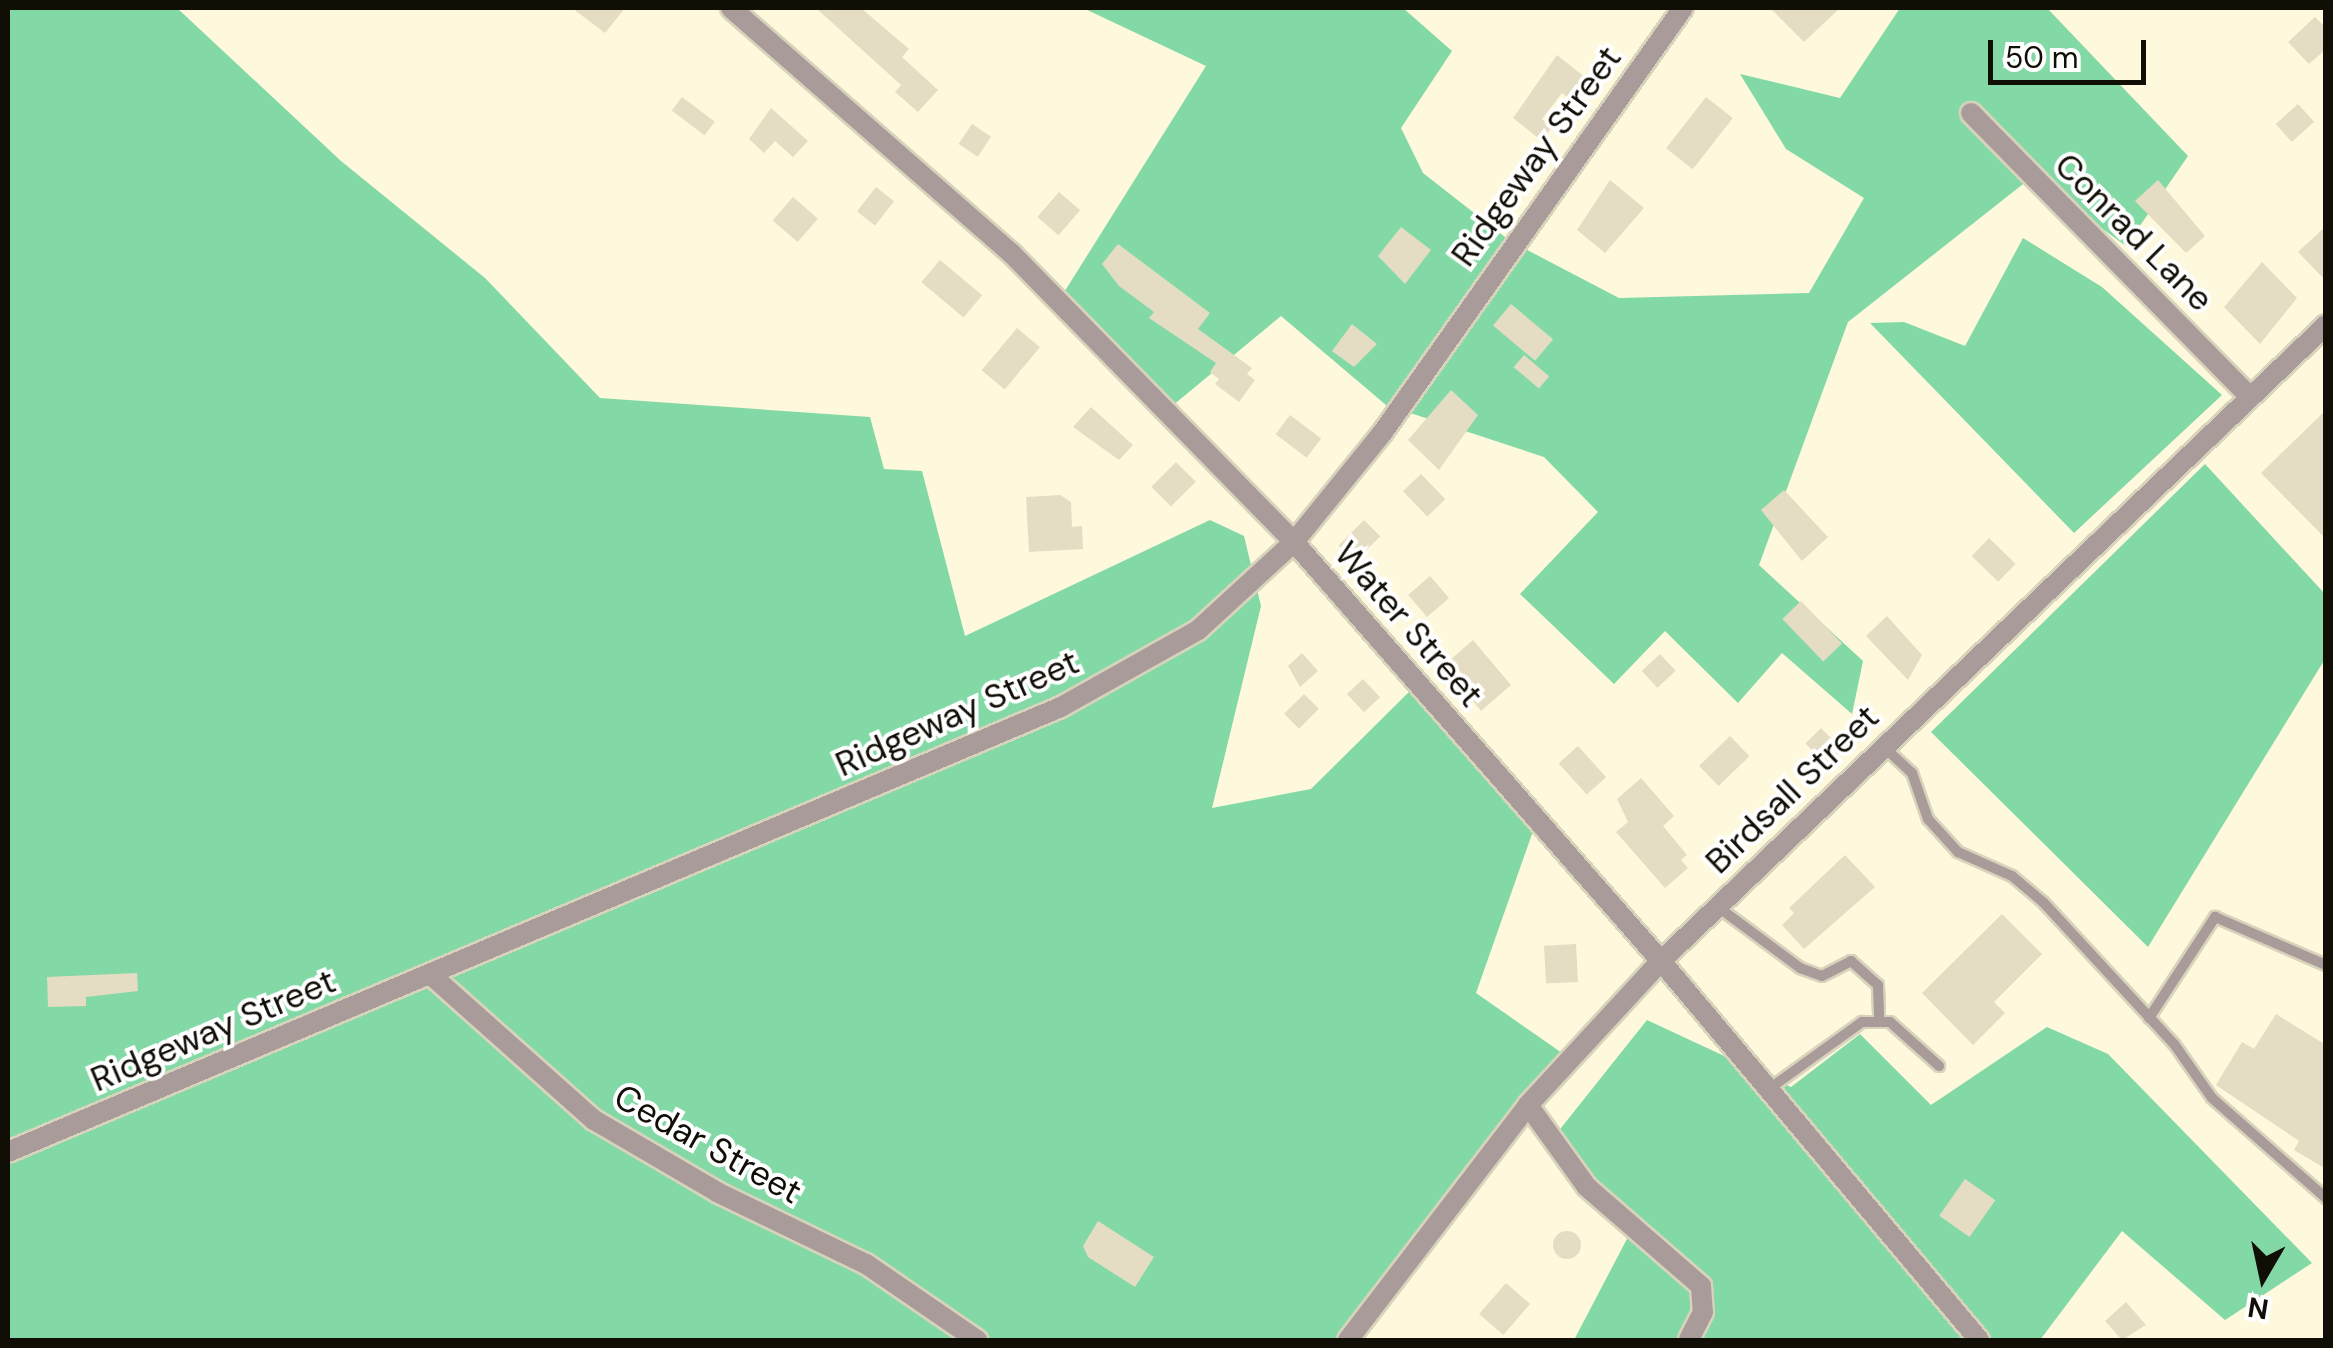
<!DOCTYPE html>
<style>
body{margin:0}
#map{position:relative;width:2333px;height:1348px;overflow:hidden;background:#fef8dd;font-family:"DM Sans",sans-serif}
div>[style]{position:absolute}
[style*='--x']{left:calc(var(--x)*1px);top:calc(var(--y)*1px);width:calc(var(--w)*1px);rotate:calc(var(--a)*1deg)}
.green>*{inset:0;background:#82d9a5}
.building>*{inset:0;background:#e4ddc3;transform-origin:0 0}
.round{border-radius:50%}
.roads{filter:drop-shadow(2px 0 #d8d3bb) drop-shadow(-2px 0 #d8d3bb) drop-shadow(0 2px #d8d3bb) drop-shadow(0 -2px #d8d3bb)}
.service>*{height:10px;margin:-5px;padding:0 5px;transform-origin:5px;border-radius:5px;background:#a89b9a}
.minor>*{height:20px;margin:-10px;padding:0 10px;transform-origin:10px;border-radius:10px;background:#a89b9a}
span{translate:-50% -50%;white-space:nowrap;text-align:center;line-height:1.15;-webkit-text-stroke:8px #fff;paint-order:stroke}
.street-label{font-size:35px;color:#110e06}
.frame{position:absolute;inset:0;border:10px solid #110e06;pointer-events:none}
.north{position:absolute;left:2213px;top:1228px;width:100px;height:100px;-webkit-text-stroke:8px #fff;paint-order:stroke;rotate:189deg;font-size:28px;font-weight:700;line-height:40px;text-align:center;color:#110e06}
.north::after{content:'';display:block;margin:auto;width:35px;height:45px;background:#110e06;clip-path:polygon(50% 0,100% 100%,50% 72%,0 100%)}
.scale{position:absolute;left:1988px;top:40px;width:158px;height:45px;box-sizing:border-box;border:5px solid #110e06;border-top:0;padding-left:12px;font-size:30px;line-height:35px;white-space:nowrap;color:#110e06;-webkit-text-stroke:8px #fff;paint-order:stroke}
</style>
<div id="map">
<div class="green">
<i style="clip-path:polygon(8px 8px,177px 8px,341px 161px,485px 278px,600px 398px,870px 417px,884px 469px,922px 471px,965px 636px,1210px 520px,1244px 536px,1261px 606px,1212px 808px,1311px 789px,1412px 689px,1538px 817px,1476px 993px,1572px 1060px,1362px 1340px,8px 1340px)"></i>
<i style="clip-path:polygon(1083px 8px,1403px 8px,1452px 51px,1401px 128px,1423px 173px,1510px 241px,1619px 298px,1809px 293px,1864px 198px,1786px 149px,1740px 74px,1840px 98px,1900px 8px,2047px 8px,2188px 156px,2126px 246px,2032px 177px,1848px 322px,1759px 565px,1863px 661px,1852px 714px,1782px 653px,1738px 703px,1665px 631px,1614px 684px,1520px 594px,1598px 512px,1544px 457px,1386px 405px,1281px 316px,1172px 406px,1058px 302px,1206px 66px)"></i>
<i style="clip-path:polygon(2023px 238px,2102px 287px,2222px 395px,2074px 533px,1870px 323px,1904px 322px,1965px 346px)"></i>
<i style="clip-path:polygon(2205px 464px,2325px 594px,2325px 659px,2148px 947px,1931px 732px)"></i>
<i style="clip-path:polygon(1647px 1020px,1791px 1087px,1860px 1034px,1931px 1105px,2047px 1027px,2108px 1054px,2312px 1263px,2225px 1320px,2122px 1231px,2040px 1340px,1574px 1340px,1628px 1237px,1553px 1138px)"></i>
</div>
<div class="building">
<i style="clip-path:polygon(572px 8px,625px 8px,605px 33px)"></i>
<i style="clip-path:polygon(816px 8px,861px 8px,909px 49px,902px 57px,938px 90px,918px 112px,895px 92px,901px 85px)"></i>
<i style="clip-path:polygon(1770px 8px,1840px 8px,1804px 42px)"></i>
<i style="clip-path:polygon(2315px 17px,2326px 28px,2326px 49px,2309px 64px,2288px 42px)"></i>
<i style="clip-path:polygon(1557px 55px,1591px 82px,1574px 103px,1562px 93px,1542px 119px,1552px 127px,1542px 141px,1513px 118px)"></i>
<i style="left:682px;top:97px;width:41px;height:17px;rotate:37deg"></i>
<i style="left:1706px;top:97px;width:34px;height:65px;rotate:38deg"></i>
<i style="left:2298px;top:104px;width:24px;height:30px;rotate:48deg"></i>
<i style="clip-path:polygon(771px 108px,808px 141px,793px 157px,775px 141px,764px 153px,749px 139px)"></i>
<i style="left:972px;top:124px;width:23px;height:24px;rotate:34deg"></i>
<i style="clip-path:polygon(1610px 180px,1644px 208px,1605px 253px,1577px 230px)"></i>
<i style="clip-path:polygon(2158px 180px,2205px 236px,2186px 253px,2135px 201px)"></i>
<i style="left:876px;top:187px;width:23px;height:31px;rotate:38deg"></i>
<i style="left:1059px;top:192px;width:28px;height:33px;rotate:41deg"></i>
<i style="left:793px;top:197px;width:33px;height:31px;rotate:41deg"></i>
<i style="clip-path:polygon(2326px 226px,2326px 281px,2298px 252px)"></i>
<i style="clip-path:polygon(1401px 227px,1431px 250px,1405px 284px,1378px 256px)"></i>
<i style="clip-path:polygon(1118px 244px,1210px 313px,1198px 329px,1252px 368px,1247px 374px,1255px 380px,1239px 402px,1215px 384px,1219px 379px,1210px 372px,1216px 363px,1149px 318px,1154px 312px,1119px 286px,1102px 264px)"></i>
<i style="left:940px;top:260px;width:55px;height:29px;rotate:40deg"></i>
<i style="clip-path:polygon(2262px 262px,2297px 298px,2260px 344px,2224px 307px)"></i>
<i style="left:1511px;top:304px;width:55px;height:28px;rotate:40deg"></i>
<i style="clip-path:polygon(1352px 324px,1377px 344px,1354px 367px,1332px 351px)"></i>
<i style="left:1017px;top:328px;width:30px;height:55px;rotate:40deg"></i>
<i style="left:1524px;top:355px;width:33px;height:16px;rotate:40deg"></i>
<i style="clip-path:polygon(1451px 390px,1478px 415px,1439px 470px,1408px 440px)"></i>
<i style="clip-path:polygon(1091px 407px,1133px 445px,1119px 460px,1073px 427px)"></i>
<i style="clip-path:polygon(2326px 410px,2326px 539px,2261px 473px)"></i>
<i style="left:1290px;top:415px;width:39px;height:24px;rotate:37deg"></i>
<i style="left:1176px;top:462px;width:28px;height:35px;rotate:45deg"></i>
<i style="left:1421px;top:474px;width:35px;height:25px;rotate:46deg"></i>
<i style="clip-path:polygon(1784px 490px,1828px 537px,1802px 561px,1761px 510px)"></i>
<i style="clip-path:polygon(1060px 495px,1071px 502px,1072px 527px,1082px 526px,1083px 549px,1029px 552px,1026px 497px)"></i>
<i style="left:1364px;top:520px;width:23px;height:36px;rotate:45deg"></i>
<i style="left:1989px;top:538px;width:37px;height:25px;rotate:44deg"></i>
<i style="left:1430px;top:576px;width:29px;height:29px;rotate:49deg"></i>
<i style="left:1801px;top:601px;width:59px;height:26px;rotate:46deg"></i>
<i style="clip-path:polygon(1887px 616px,1922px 655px,1908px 680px,1866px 636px)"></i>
<i style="clip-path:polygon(1473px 640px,1511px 685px,1481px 711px,1466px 692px,1473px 686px,1450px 660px)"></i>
<i style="clip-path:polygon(1302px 653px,1318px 671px,1300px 687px,1288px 666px)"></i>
<i style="left:1660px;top:654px;width:23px;height:25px;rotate:47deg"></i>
<i style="left:1363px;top:679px;width:25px;height:22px;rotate:47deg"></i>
<i style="left:1304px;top:694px;width:21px;height:28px;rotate:45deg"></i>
<i style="left:1821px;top:728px;width:31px;height:22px;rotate:45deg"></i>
<i style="left:1730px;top:736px;width:28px;height:43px;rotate:46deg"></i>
<i style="left:1578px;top:746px;width:42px;height:26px;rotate:48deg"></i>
<i style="clip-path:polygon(1641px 778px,1674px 816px,1663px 826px,1687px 855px,1681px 860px,1688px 868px,1665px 888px,1616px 832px,1628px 822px,1617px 799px)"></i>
<i style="clip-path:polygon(1845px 855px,1875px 887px,1804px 949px,1782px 925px,1794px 913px,1789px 908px)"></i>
<i style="clip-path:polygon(2002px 914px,2042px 954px,1994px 1002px,2005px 1013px,1973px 1045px,1922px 993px)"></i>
<i style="left:1576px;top:944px;width:38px;height:32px;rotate:87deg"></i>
<i style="clip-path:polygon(137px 973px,138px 991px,86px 997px,86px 1006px,48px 1007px,47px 977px)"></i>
<i style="clip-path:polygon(2276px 1014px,2326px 1045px,2326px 1169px,2294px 1150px,2299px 1141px,2216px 1085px,2242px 1042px,2254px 1049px)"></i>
<i style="left:1965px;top:1179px;width:37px;height:45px;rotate:35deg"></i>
<i style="clip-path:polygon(1098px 1221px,1154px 1257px,1135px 1287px,1088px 1257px,1083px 1246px)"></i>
<i class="round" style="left:1553px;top:1231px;width:28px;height:28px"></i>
<i style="left:1506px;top:1283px;width:32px;height:41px;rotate:41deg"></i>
<i style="clip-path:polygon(2126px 1302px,2146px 1325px,2122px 1340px,2105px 1321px)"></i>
</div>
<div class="roads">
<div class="service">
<i style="--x:1884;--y:747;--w:38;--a:43"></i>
<i style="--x:1912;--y:773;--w:49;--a:70.8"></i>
<i style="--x:1928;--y:819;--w:45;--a:47.7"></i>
<i style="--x:1958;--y:852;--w:59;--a:24"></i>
<i style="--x:2012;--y:876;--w:40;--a:40"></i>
<i style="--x:2043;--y:902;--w:193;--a:47.3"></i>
<i style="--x:2174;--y:1044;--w:66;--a:54.9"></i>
<i style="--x:2212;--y:1098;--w:152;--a:41.3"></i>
<i style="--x:1718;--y:907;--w:102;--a:36.6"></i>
<i style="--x:1800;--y:968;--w:23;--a:20"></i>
<i style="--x:1822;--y:976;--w:33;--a:-27"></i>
<i style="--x:1851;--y:961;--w:36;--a:42"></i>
<i style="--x:1878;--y:985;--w:37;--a:88"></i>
<i style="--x:2149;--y:1018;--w:121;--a:-56.8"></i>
<i style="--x:2215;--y:917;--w:121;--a:23.4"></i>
<i style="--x:1769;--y:1089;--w:115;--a:-35.8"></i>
<i style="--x:1862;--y:1022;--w:28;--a:0"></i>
<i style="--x:1890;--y:1022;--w:66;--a:41.9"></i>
</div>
<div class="minor">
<i style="--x:731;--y:8;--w:373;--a:41.2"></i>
<i style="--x:1012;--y:254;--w:403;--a:45.6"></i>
<i style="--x:1294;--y:542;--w:557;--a:48.79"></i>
<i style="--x:1661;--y:961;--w:495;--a:50"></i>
<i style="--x:1971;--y:113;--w:398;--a:45.5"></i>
<i style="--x:430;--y:974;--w:220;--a:41.7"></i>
<i style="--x:594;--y:1120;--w:143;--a:30.3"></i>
<i style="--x:717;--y:1192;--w:165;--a:25.8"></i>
<i style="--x:866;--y:1264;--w:135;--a:34.4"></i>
<i style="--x:1528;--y:1105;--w:101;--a:54.3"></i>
<i style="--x:1587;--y:1187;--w:151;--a:41"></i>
<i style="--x:1701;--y:1286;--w:26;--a:86"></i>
<i style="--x:1703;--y:1312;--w:31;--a:117"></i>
<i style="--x:8;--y:1152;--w:1143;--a:-22.91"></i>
<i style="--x:1061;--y:707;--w:157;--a:-29.3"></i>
<i style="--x:1198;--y:630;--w:130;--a:-42.5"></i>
<i style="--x:1294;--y:542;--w:141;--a:-51"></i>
<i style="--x:1383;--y:432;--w:519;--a:-54.72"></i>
<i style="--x:1348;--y:1340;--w:296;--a:-52.5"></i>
<i style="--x:1528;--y:1105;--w:196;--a:-47.3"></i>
<i style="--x:1661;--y:961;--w:920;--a:-43.72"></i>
</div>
</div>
<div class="street-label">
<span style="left:1536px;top:156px;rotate:-54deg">Ridgeway Street</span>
<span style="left:2134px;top:232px;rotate:45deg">Conrad Lane</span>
<span style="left:1409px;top:624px;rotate:49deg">Water Street</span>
<span style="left:957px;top:713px;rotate:-24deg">Ridgeway Street</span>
<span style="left:1792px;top:789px;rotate:-44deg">Birdsall Street</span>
<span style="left:213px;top:1030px;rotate:-23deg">Ridgeway Street</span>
<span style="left:708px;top:1144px;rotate:29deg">Cedar Street</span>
</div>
<div class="frame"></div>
<div class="north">N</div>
<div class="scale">50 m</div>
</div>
